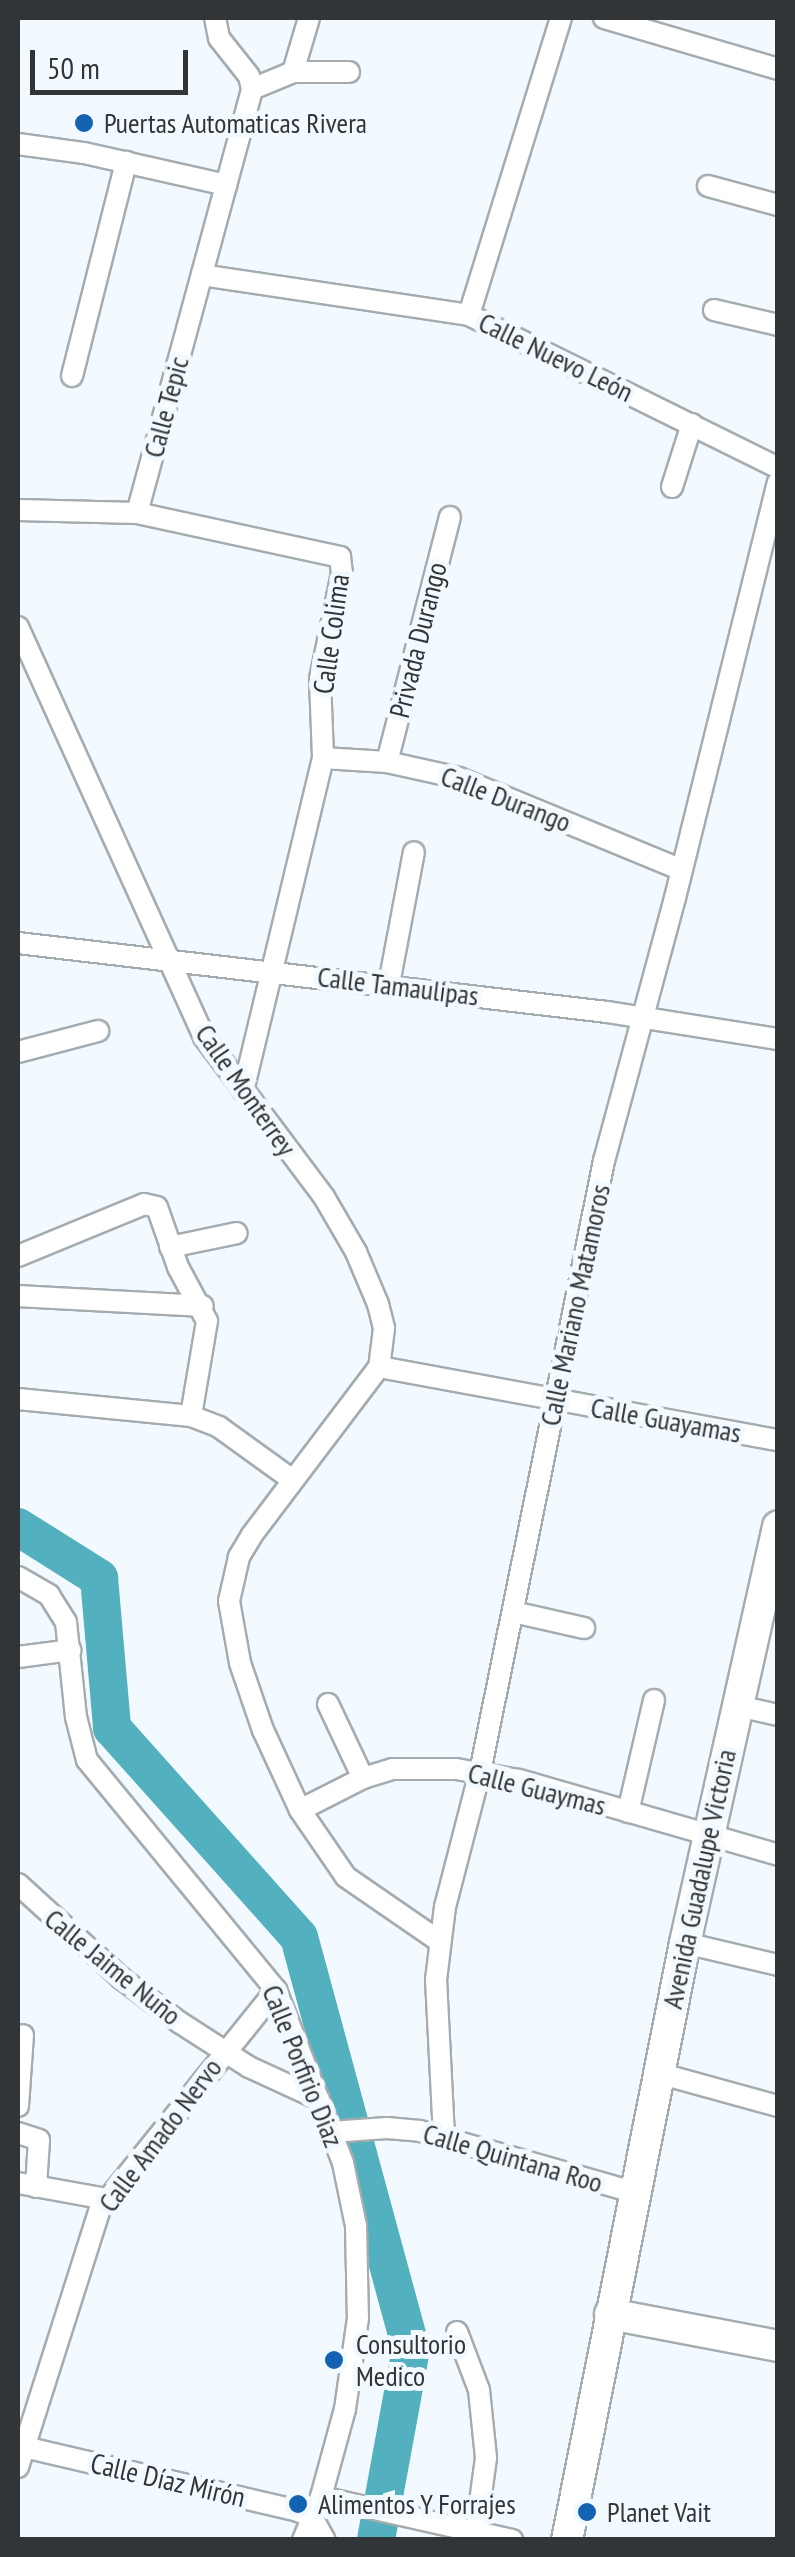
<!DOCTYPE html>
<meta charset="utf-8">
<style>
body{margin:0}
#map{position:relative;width:795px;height:2557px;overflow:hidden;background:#f3faff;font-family:"PT Sans Narrow",sans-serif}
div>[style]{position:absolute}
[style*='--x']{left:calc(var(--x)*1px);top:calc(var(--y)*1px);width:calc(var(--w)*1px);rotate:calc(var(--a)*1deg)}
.river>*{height:38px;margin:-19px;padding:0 19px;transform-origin:19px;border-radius:19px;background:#52b0bf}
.roads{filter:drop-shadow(2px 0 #a5acb0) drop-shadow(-2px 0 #a5acb0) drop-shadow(0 2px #a5acb0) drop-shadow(0 -2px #a5acb0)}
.street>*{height:20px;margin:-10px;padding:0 10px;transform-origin:10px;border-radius:10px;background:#fff}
.secondary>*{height:30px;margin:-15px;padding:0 15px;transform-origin:15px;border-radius:15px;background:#fff}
.dots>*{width:28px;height:28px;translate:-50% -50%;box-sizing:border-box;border:5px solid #f3faff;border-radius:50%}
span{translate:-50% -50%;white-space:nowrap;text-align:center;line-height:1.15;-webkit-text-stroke:10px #f3faff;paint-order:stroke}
.poi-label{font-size:28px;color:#323537}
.left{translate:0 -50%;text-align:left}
.street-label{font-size:28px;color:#323537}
.frame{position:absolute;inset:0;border:20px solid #323537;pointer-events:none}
.scale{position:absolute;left:30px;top:50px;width:158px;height:45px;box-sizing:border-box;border:5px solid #323537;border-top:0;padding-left:12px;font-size:30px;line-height:35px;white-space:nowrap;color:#323537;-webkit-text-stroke:8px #f3faff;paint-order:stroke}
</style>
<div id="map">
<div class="river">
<i style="--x:18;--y:1527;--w:96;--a:32.2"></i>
<i style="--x:99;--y:1578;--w:151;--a:85"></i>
<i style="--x:112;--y:1728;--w:280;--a:48.2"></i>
<i style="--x:299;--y:1937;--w:427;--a:74.8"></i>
<i style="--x:411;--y:2349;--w:194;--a:100.4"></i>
</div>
<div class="roads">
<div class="street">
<i style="--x:604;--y:18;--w:181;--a:16.3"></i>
<i style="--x:293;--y:72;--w:56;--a:-73.5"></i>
<i style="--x:252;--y:89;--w:44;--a:-22.5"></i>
<i style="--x:293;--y:72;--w:56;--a:0"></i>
<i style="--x:18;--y:144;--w:67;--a:7.8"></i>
<i style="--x:84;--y:153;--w:146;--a:12.7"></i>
<i style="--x:708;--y:186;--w:73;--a:15.2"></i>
<i style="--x:202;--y:275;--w:270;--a:8.5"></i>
<i style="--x:469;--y:315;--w:345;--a:26.3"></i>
<i style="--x:714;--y:310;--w:66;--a:13.2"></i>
<i style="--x:469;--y:315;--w:311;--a:-72.8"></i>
<i style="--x:72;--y:376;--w:221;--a:-75.8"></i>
<i style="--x:672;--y:487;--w:66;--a:-72.4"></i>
<i style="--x:18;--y:510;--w:119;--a:1.4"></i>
<i style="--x:137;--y:513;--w:208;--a:12.2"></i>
<i style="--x:340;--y:557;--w:16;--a:83"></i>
<i style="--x:342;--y:573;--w:108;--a:101.7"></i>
<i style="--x:320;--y:679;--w:79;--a:87.8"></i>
<i style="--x:323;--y:758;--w:342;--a:103.5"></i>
<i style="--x:137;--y:513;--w:439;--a:-74.8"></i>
<i style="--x:252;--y:89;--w:13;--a:-103"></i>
<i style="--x:249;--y:76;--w:48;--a:-128.3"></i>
<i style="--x:219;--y:38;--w:20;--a:-101"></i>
<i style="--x:18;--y:627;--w:450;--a:65.6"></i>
<i style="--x:204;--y:1037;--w:200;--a:53.1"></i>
<i style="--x:324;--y:1197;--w:64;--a:59.8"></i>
<i style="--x:356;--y:1252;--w:56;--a:67.1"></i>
<i style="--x:378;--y:1304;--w:25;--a:76"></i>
<i style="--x:384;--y:1328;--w:39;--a:97"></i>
<i style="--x:379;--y:1367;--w:211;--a:127.1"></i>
<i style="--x:252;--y:1535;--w:26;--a:121"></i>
<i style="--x:239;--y:1557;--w:45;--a:102.8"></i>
<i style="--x:229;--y:1601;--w:63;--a:79.9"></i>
<i style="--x:240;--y:1663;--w:71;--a:71.1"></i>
<i style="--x:263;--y:1730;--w:88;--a:65.2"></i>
<i style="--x:300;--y:1810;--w:81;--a:55.5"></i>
<i style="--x:346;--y:1877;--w:113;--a:34.5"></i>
<i style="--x:323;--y:758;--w:64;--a:3.6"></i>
<i style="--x:387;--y:762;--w:74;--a:12.5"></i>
<i style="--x:459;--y:778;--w:241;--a:22.4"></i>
<i style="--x:387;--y:762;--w:253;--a:-75.6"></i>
<i style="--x:18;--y:943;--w:593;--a:6.68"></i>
<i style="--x:607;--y:1012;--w:173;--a:9"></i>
<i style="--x:389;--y:984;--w:134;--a:-79.3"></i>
<i style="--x:18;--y:1052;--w:83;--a:-14.7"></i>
<i style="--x:170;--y:1247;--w:68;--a:-11.8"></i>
<i style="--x:18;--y:1256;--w:136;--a:-22.4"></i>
<i style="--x:144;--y:1204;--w:13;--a:13"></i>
<i style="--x:157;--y:1207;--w:64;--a:70.7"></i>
<i style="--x:178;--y:1267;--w:61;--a:61.8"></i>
<i style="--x:207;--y:1321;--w:96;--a:99.6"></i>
<i style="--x:18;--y:1296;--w:185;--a:3.1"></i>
<i style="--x:379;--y:1367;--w:406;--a:10.4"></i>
<i style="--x:18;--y:1399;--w:174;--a:5.6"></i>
<i style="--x:191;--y:1416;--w:30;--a:21"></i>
<i style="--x:219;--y:1427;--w:89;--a:35.8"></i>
<i style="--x:18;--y:1577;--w:36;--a:30"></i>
<i style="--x:49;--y:1595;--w:32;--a:58"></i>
<i style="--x:66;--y:1622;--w:96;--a:84"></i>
<i style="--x:76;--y:1717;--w:44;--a:75.7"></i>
<i style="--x:87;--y:1760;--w:298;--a:50.6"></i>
<i style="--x:276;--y:1990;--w:186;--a:68.8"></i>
<i style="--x:343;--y:2163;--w:64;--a:78.3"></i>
<i style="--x:356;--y:2226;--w:92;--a:88.8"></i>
<i style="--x:358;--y:2318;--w:92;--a:98.1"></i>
<i style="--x:345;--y:2409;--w:91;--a:105.3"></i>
<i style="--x:321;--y:2497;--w:47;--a:112.7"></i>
<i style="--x:513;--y:1612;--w:73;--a:12.7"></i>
<i style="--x:18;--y:1657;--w:53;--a:-7.5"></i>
<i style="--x:328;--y:1704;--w:82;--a:64.7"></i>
<i style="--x:738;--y:1706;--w:41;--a:12.7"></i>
<i style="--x:300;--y:1810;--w:71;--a:-26.9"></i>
<i style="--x:363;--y:1778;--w:30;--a:-17"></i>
<i style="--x:392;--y:1769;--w:64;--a:0"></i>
<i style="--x:456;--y:1769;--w:64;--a:9.9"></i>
<i style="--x:519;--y:1780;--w:270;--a:16.1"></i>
<i style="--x:628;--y:1812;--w:115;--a:-76.9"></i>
<i style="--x:18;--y:1884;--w:139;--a:42.4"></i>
<i style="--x:121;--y:1978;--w:73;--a:37.2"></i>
<i style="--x:179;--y:2022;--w:83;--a:32.7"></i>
<i style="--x:249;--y:2067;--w:77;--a:24.6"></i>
<i style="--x:685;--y:1943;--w:96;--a:13.3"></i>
<i style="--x:658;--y:2073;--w:124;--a:15.4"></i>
<i style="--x:18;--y:2106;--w:71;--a:-86"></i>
<i style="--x:331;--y:2132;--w:56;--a:-4.1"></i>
<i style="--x:387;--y:2128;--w:33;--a:5"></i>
<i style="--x:420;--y:2131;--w:222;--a:16"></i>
<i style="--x:18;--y:2133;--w:22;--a:18"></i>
<i style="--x:39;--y:2140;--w:47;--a:93.7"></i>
<i style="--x:444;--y:2137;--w:157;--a:-92.9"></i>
<i style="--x:436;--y:1980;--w:74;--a:-83"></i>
<i style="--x:445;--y:1907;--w:139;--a:-75.5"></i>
<i style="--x:480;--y:1772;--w:623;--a:-78.53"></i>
<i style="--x:604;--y:1161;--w:272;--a:-74.9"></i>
<i style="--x:675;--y:898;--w:428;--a:-76.1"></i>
<i style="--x:18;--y:2183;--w:89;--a:10.3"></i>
<i style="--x:457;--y:2332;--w:62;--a:69.2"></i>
<i style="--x:479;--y:2390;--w:68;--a:84.1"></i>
<i style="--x:486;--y:2458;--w:74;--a:97.8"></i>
<i style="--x:24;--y:2447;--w:281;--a:13.1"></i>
<i style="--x:298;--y:2511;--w:15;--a:23"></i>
<i style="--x:312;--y:2517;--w:26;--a:61"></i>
<i style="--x:18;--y:2467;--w:271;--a:-72.4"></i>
<i style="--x:100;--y:2209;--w:281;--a:-51.2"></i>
<i style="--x:321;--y:2497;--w:196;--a:12.7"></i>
</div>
<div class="secondary">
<i style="--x:610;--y:2314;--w:171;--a:10.8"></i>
<i style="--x:567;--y:2540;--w:609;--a:-78.82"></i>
<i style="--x:685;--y:1943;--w:427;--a:-77.4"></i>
</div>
</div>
<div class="dots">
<i style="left:84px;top:123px;background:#1463b2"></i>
<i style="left:334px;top:2360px;background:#1463b2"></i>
<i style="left:298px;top:2504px;background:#1463b2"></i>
<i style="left:587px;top:2512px;background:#1463b2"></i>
</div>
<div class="poi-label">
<span class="left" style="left:104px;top:123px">Puertas Automaticas Rivera</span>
<span class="left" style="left:356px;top:2360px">Consultorio<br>Medico</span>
<span class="left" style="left:318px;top:2504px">Alimentos Y Forrajes</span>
<span class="left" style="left:607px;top:2512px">Planet Vait</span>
</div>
<div class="street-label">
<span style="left:556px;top:357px;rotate:26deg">Calle Nuevo León</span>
<span style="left:166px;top:407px;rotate:-75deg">Calle Tepic</span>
<span style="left:331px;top:634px;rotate:-82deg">Calle Colima</span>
<span style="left:418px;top:640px;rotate:-76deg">Privada Durango</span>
<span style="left:506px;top:799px;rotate:21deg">Calle Durango</span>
<span style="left:398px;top:986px;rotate:7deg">Calle Tamaulipas</span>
<span style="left:246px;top:1090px;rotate:55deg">Calle Monterrey</span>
<span style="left:575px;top:1305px;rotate:-78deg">Calle Mariano Matamoros</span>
<span style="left:666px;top:1420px;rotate:10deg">Calle Guayamas</span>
<span style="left:537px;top:1789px;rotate:14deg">Calle Guaymas</span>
<span style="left:699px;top:1879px;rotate:-78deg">Avenida Guadalupe Victoria</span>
<span style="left:113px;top:1967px;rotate:39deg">Calle Jaime Nuño</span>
<span style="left:303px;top:2066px;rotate:68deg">Calle Porfirio Diaz</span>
<span style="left:160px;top:2135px;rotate:-53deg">Calle Amado Nervo</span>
<span style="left:513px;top:2158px;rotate:16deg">Calle Quintana Roo</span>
<span style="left:168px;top:2480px;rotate:13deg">Calle Díaz Mirón</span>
</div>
<div class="frame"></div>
<div class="scale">50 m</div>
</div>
